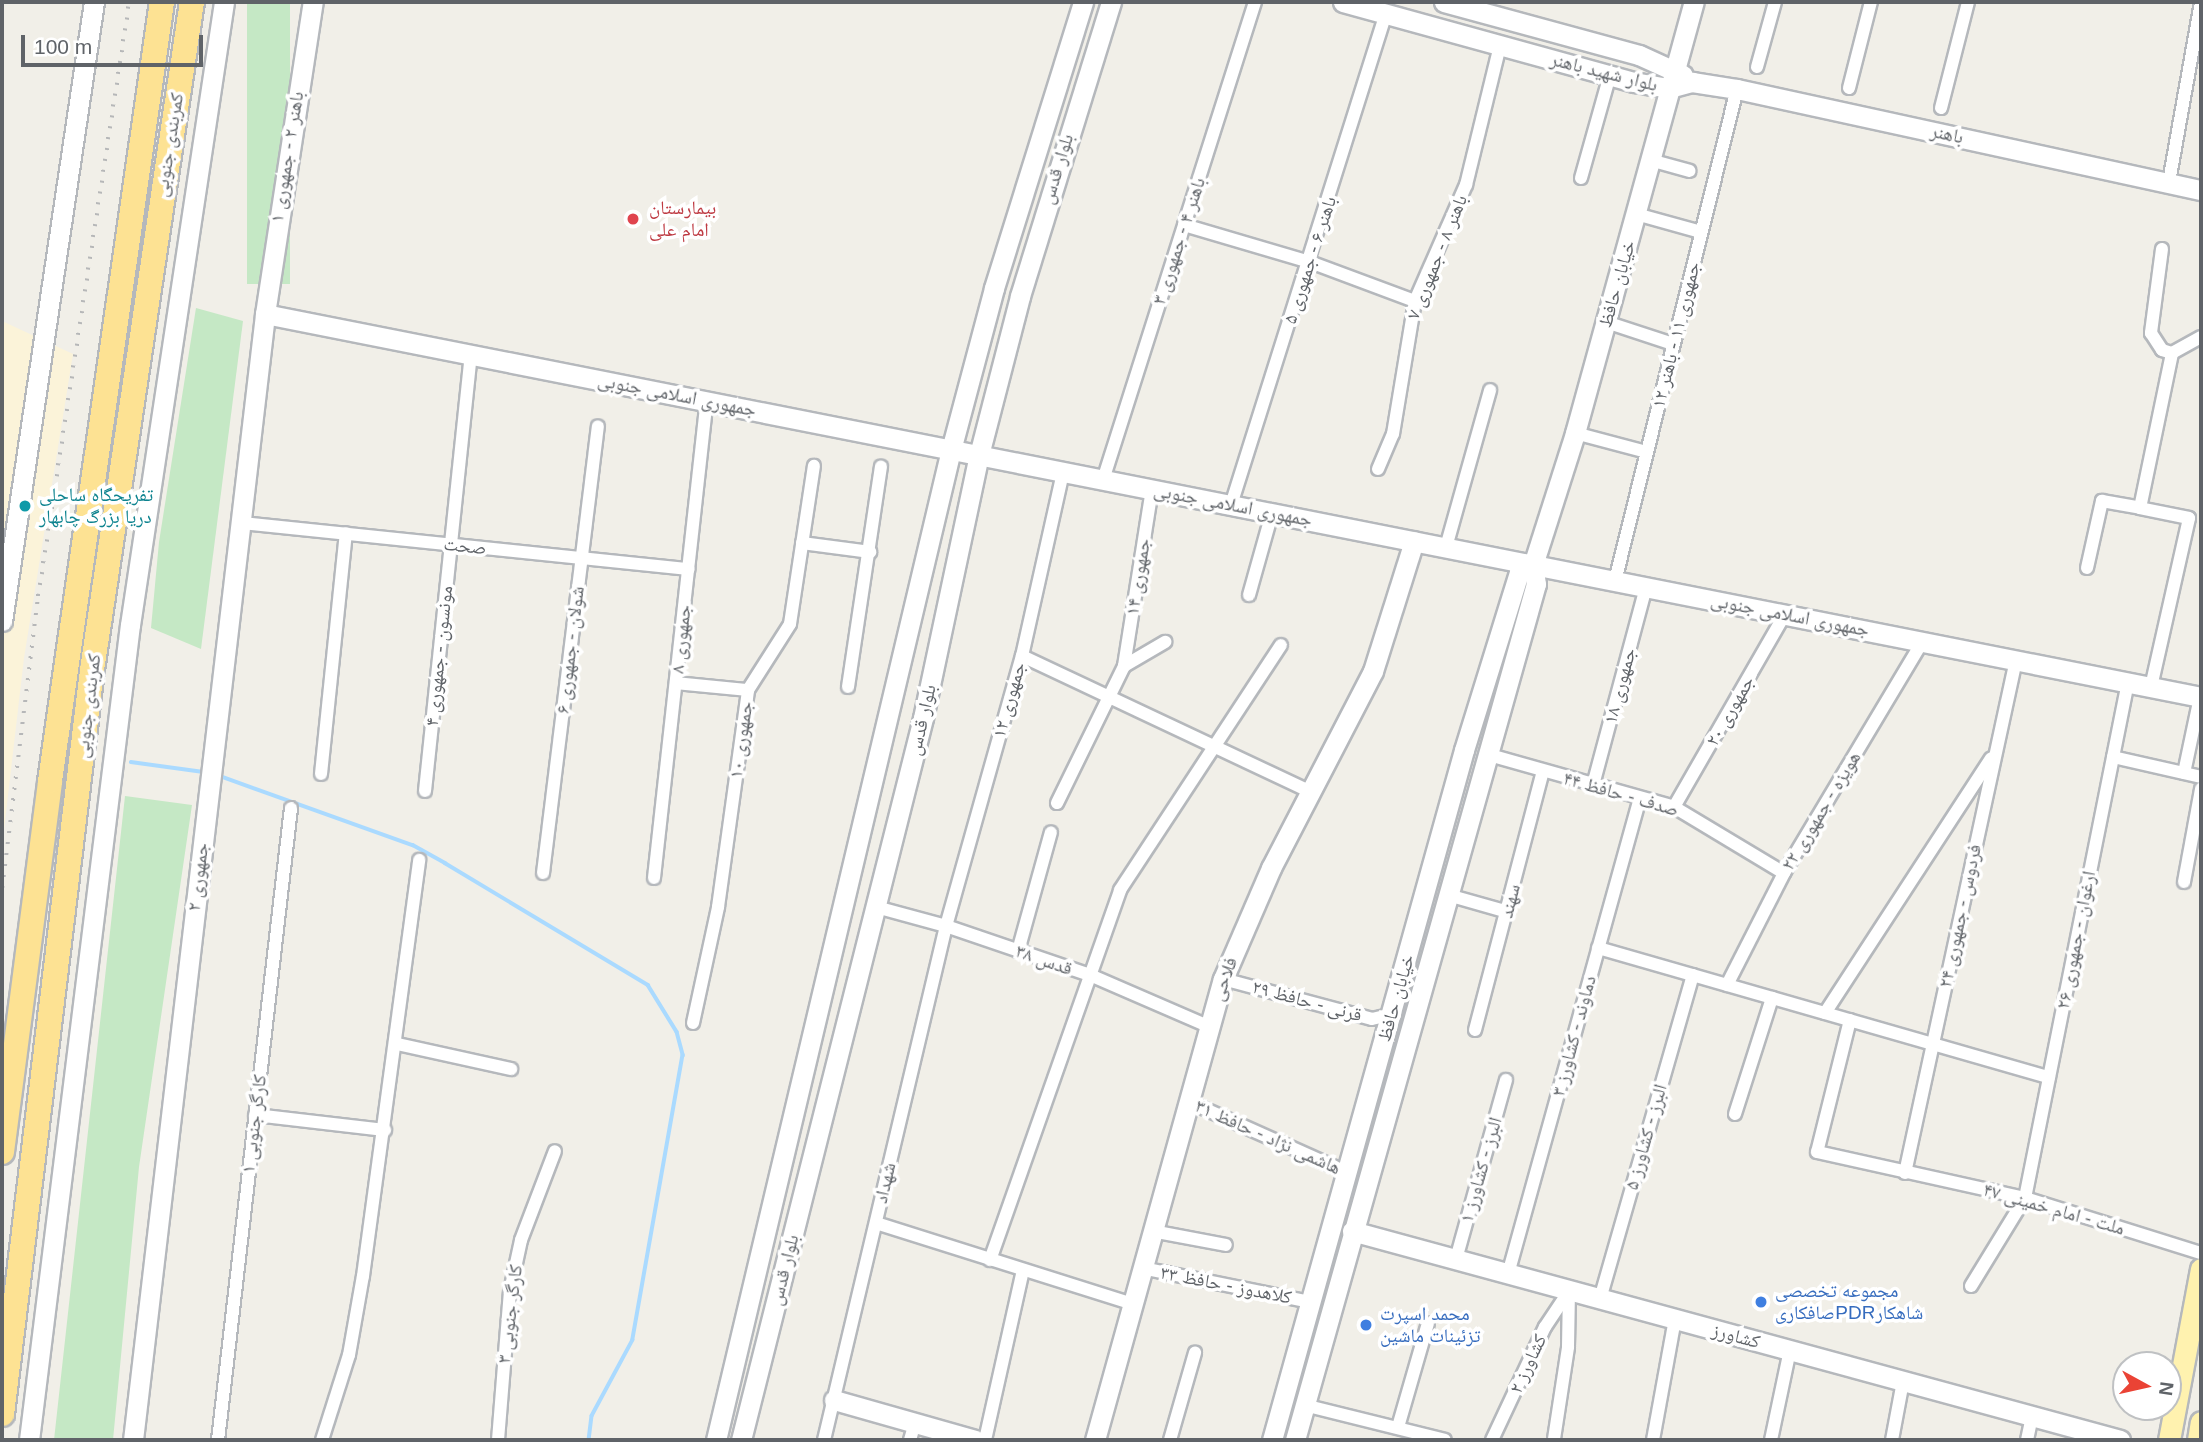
<!DOCTYPE html>
<meta charset="utf-8">
<style>
body{margin:0}
#map{position:relative;width:2203px;height:1442px;overflow:hidden;background:#f1efe8;font-family:Helvetica,"Noto Naskh Arabic",sans-serif}
div>[style]{position:absolute}
[style*='--x']{left:calc(var(--x)*1px);top:calc(var(--y)*1px);width:calc(var(--w)*1px);rotate:calc(var(--a)*1deg)}
.green>*{inset:0;background:#c5e8c5;transform-origin:0 0}
.sand>*{inset:0;background:#fbf3d9}
.stream>*{height:3.5px;margin:-1.75px;padding:0 1.75px;transform-origin:1.75px;border-radius:1.75px;background:#aadaff}
.roads{filter:drop-shadow(2px 0 #b5b8bc) drop-shadow(-2px 0 #b5b8bc) drop-shadow(0 2px #b5b8bc) drop-shadow(0 -2px #b5b8bc)}
.street>*{height:12px;margin:-6px;padding:0 6px;transform-origin:6px;border-radius:6px;background:#fff}
.secondary>*{height:19px;margin:-9.5px;padding:0 9.5px;transform-origin:9.5px;border-radius:9.5px;background:#fff}
.primary>*{height:21px;margin:-10.5px;padding:0 10.5px;transform-origin:10.5px;border-radius:10.5px;background:#fff2af}
.highway>*{height:24px;margin:-12px;padding:0 12px;transform-origin:12px;border-radius:12px;background:#fde293}
.rail>*{height:3.5px;margin-top:-1.75px;transform-origin:0;background:repeating-linear-gradient(90deg,#b6b7b8 0 2px,transparent 0 11px)}
.dots>*{width:19px;height:19px;translate:-50% -50%;box-sizing:border-box;border:4px solid #fff;border-radius:50%}
span{translate:-50% -50%;white-space:nowrap;text-align:center;line-height:1.15;-webkit-text-stroke:7px #fff;paint-order:stroke}
.street-label{font-size:19px;color:#5f6368}
.health-label{font-size:19px;color:#be3a42}
.left{translate:0 -50%;text-align:left}
.culture-label{font-size:19px;color:#0d838f}
.shop-label{font-size:19px;color:#366cbe}
.frame{position:absolute;inset:0;border:4px solid #5f6368;pointer-events:none}
.north{position:absolute;left:2112px;top:1351px;width:70px;height:70px;box-sizing:border-box;background:#fff;border:2px solid #bfc1c3;border-radius:50%;rotate:98deg;font-size:19px;font-weight:700;line-height:28px;text-align:center;color:#5f6368}
.north::after{content:'';display:block;margin:auto;width:24px;height:32px;background:#ea4335;clip-path:polygon(50% 0,100% 100%,50% 72%,0 100%)}
.scale{position:absolute;left:21px;top:35px;width:182px;height:32px;box-sizing:border-box;border:4px solid #5f6368;border-top:0;padding-left:9px;font-size:21px;line-height:24px;white-space:nowrap;color:#5f6368;-webkit-text-stroke:5px #fff;paint-order:stroke}
</style>
<div id="map">
<div class="green">
<i style="left:247px;top:2px;width:43px;height:282px"></i>
<i style="clip-path:polygon(196px 308px,243px 321px,201px 649px,151px 628px,159px 542px)"></i>
<i style="clip-path:polygon(125px 796px,192px 805px,139px 1167px,113px 1440px,54px 1440px)"></i>
</div>
<div class="sand">
<i style="clip-path:polygon(2px 321px,73px 354px,24px 658px,2px 847px)"></i>
</div>
<div class="stream">
<i style="--x:131;--y:762;--w:73;--a:7.9"></i>
<i style="--x:217;--y:775;--w:208;--a:19.7"></i>
<i style="--x:413;--y:845;--w:37;--a:29"></i>
<i style="--x:445;--y:863;--w:237;--a:31"></i>
<i style="--x:648;--y:985;--w:55;--a:58.3"></i>
<i style="--x:677;--y:1032;--w:24;--a:75"></i>
<i style="--x:683;--y:1055;--w:289;--a:100"></i>
<i style="--x:633;--y:1340;--w:86;--a:118.3"></i>
<i style="--x:592;--y:1416;--w:24;--a:97"></i>
</div>
<div class="roads">
<div class="street">
<i style="--x:1757;--y:67;--w:67;--a:-74.5"></i>
<i style="--x:1849;--y:88;--w:89;--a:-75.7"></i>
<i style="--x:1941;--y:108;--w:109;--a:-75.7"></i>
<i style="--x:1650;--y:160;--w:41;--a:15.4"></i>
<i style="--x:1581;--y:178;--w:107;--a:-74.3"></i>
<i style="--x:2169;--y:182;--w:183;--a:-79.9"></i>
<i style="--x:1636;--y:214;--w:67;--a:15.5"></i>
<i style="--x:1184;--y:225;--w:131;--a:16.4"></i>
<i style="--x:1310;--y:262;--w:112;--a:20.4"></i>
<i style="--x:2162;--y:249;--w:85;--a:97.5"></i>
<i style="--x:2151;--y:333;--w:20;--a:57"></i>
<i style="--x:2162;--y:350;--w:10;--a:17"></i>
<i style="--x:1606;--y:322;--w:71;--a:18.2"></i>
<i style="--x:1575;--y:433;--w:74;--a:14.8"></i>
<i style="--x:1378;--y:469;--w:38;--a:-67"></i>
<i style="--x:1393;--y:434;--w:135;--a:-80.6"></i>
<i style="--x:1415;--y:301;--w:127;--a:-66.3"></i>
<i style="--x:1466;--y:185;--w:144;--a:-76.3"></i>
<i style="--x:1103;--y:480;--w:502;--a:-72.36"></i>
<i style="--x:1231;--y:505;--w:516;--a:-72.51"></i>
<i style="--x:242;--y:523;--w:449;--a:5.9"></i>
<i style="--x:802;--y:543;--w:69;--a:7.5"></i>
<i style="--x:1446;--y:547;--w:163;--a:-74.3"></i>
<i style="--x:2087;--y:568;--w:69;--a:-77.4"></i>
<i style="--x:2102;--y:501;--w:39;--a:10"></i>
<i style="--x:1615;--y:581;--w:507;--a:-76.07"></i>
<i style="--x:1249;--y:595;--w:85;--a:-74.3"></i>
<i style="--x:1022;--y:656;--w:317;--a:25.2"></i>
<i style="--x:1124;--y:666;--w:179;--a:-81"></i>
<i style="--x:676;--y:683;--w:72;--a:5.6"></i>
<i style="--x:848;--y:687;--w:223;--a:-81.5"></i>
<i style="--x:2151;--y:687;--w:173;--a:-77.3"></i>
<i style="--x:2189;--y:518;--w:50;--a:-168.5"></i>
<i style="--x:2140;--y:508;--w:158;--a:-78.3"></i>
<i style="--x:2172;--y:353;--w:33;--a:-29"></i>
<i style="--x:1486;--y:754;--w:195;--a:15.7"></i>
<i style="--x:1674;--y:807;--w:128;--a:31"></i>
<i style="--x:2113;--y:757;--w:90;--a:12.8"></i>
<i style="--x:2184;--y:773;--w:78;--a:-78.1"></i>
<i style="--x:321;--y:774;--w:242;--a:-84.1"></i>
<i style="--x:1593;--y:785;--w:205;--a:-75"></i>
<i style="--x:425;--y:791;--w:439;--a:-84"></i>
<i style="--x:1057;--y:803;--w:153;--a:-63.9"></i>
<i style="--x:1124;--y:666;--w:48;--a:-30.3"></i>
<i style="--x:1674;--y:807;--w:223;--a:-60.1"></i>
<i style="--x:543;--y:873;--w:450;--a:-83"></i>
<i style="--x:654;--y:878;--w:480;--a:-83.7"></i>
<i style="--x:2184;--y:882;--w:95;--a:-79.6"></i>
<i style="--x:1448;--y:895;--w:62;--a:15.8"></i>
<i style="--x:876;--y:907;--w:73;--a:15.2"></i>
<i style="--x:946;--y:926;--w:152;--a:18.8"></i>
<i style="--x:1090;--y:975;--w:129;--a:23.4"></i>
<i style="--x:1598;--y:948;--w:469;--a:16"></i>
<i style="--x:1018;--y:951;--w:123;--a:-74.5"></i>
<i style="--x:1223;--y:979;--w:154;--a:15"></i>
<i style="--x:1372;--y:1019;--w:18;--a:-13"></i>
<i style="--x:1727;--y:985;--w:126;--a:-63"></i>
<i style="--x:1784;--y:873;--w:269;--a:-59.1"></i>
<i style="--x:1825;--y:1013;--w:304;--a:-56.9"></i>
<i style="--x:1850;--y:1020;--w:136;--a:104"></i>
<i style="--x:1817;--y:1152;--w:213;--a:12.5"></i>
<i style="--x:2025;--y:1198;--w:184;--a:17.4"></i>
<i style="--x:693;--y:1023;--w:119;--a:-77.8"></i>
<i style="--x:718;--y:907;--w:219;--a:-82.1"></i>
<i style="--x:748;--y:690;--w:78;--a:-57.5"></i>
<i style="--x:790;--y:624;--w:160;--a:-81.4"></i>
<i style="--x:1475;--y:1030;--w:268;--a:-75.3"></i>
<i style="--x:397;--y:1044;--w:117;--a:12.4"></i>
<i style="--x:1187;--y:1101;--w:176;--a:24.1"></i>
<i style="--x:1735;--y:1114;--w:122;--a:-72.3"></i>
<i style="--x:255;--y:1115;--w:131;--a:6.6"></i>
<i style="--x:1905;--y:1173;--w:525;--a:-77.79"></i>
<i style="--x:876;--y:1223;--w:269;--a:17.5"></i>
<i style="--x:1152;--y:1231;--w:75;--a:10.7"></i>
<i style="--x:1456;--y:1259;--w:186;--a:-74.4"></i>
<i style="--x:990;--y:1260;--w:392;--a:-70.6"></i>
<i style="--x:1120;--y:890;--w:293;--a:-56.7"></i>
<i style="--x:1142;--y:1268;--w:171;--a:11.4"></i>
<i style="--x:1508;--y:1274;--w:494;--a:-74.5"></i>
<i style="--x:1971;--y:1286;--w:103;--a:-58.5"></i>
<i style="--x:2025;--y:1198;--w:526;--a:-78.71"></i>
<i style="--x:1600;--y:1299;--w:337;--a:-74"></i>
<i style="--x:1304;--y:1405;--w:145;--a:13.9"></i>
<i style="--x:1398;--y:1427;--w:108;--a:-73.9"></i>
<i style="--x:1554;--y:1439;--w:93;--a:-81.3"></i>
<i style="--x:1568;--y:1347;--w:56;--a:-89"></i>
<i style="--x:218;--y:1440;--w:636;--a:-83.41"></i>
<i style="--x:322;--y:1440;--w:89;--a:-72.4"></i>
<i style="--x:349;--y:1355;--w:80;--a:-80"></i>
<i style="--x:363;--y:1276;--w:420;--a:-82.3"></i>
<i style="--x:498;--y:1440;--w:149;--a:-85.4"></i>
<i style="--x:510;--y:1291;--w:52;--a:-77.8"></i>
<i style="--x:521;--y:1240;--w:95;--a:-69.1"></i>
<i style="--x:824;--y:1440;--w:528;--a:-76.65"></i>
<i style="--x:946;--y:926;--w:280;--a:-74.3"></i>
<i style="--x:1022;--y:656;--w:189;--a:-77.4"></i>
<i style="--x:910;--y:1440;--w:18;--a:-74"></i>
<i style="--x:985;--y:1440;--w:174;--a:-77.4"></i>
<i style="--x:1170;--y:1440;--w:91;--a:-74"></i>
<i style="--x:1492;--y:1440;--w:125;--a:-64.9"></i>
<i style="--x:1545;--y:1327;--w:43;--a:-56.3"></i>
<i style="--x:1653;--y:1440;--w:123;--a:-79.7"></i>
<i style="--x:1771;--y:1440;--w:92;--a:-78.1"></i>
<i style="--x:1892;--y:1440;--w:60;--a:-79.4"></i>
<i style="--x:2027;--y:1440;--w:25;--a:-78"></i>
</div>
<div class="secondary">
<i style="--x:1343;--y:2;--w:302;--a:15.4"></i>
<i style="--x:1634;--y:82;--w:36;--a:10"></i>
<i style="--x:1669;--y:88;--w:24;--a:-15"></i>
<i style="--x:1692;--y:82;--w:46;--a:8.8"></i>
<i style="--x:1737;--y:89;--w:475;--a:12.3"></i>
<i style="--x:1444;--y:2;--w:202;--a:15.2"></i>
<i style="--x:1639;--y:55;--w:48;--a:24.4"></i>
<i style="--x:265;--y:314;--w:1974;--a:11.19"></i>
<i style="--x:2;--y:621;--w:626;--a:-81.55"></i>
<i style="--x:1352;--y:1231;--w:796;--a:15.22"></i>
<i style="--x:834;--y:1400;--w:147;--a:15.8"></i>
<i style="--x:29;--y:1440;--w:821;--a:-82.94"></i>
<i style="--x:130;--y:625;--w:630;--a:-81.42"></i>
<i style="--x:133;--y:1440;--w:1134;--a:-83.31"></i>
<i style="--x:265;--y:314;--w:316;--a:-81.3"></i>
<i style="--x:716;--y:1440;--w:1018;--a:-76.65"></i>
<i style="--x:951;--y:450;--w:168;--a:-75.1"></i>
<i style="--x:994;--y:288;--w:300;--a:-72.7"></i>
<i style="--x:741;--y:1440;--w:745;--a:-75.85"></i>
<i style="--x:923;--y:718;--w:269;--a:-78"></i>
<i style="--x:979;--y:455;--w:164;--a:-75.5"></i>
<i style="--x:1020;--y:296;--w:308;--a:-72.8"></i>
<i style="--x:1095;--y:1440;--w:478;--a:-74.5"></i>
<i style="--x:1223;--y:979;--w:121;--a:-66.6"></i>
<i style="--x:1271;--y:868;--w:222;--a:-62.6"></i>
<i style="--x:1373;--y:671;--w:136;--a:-72.5"></i>
<i style="--x:1272;--y:1440;--w:716;--a:-74.45"></i>
<i style="--x:1464;--y:750;--w:186;--a:-72.8"></i>
<i style="--x:1519;--y:572;--w:16;--a:-27"></i>
<i style="--x:1295;--y:1440;--w:889;--a:-74.28"></i>
<i style="--x:1536;--y:584;--w:19;--a:-99"></i>
<i style="--x:1533;--y:565;--w:139;--a:-72.3"></i>
<i style="--x:1575;--y:433;--w:447;--a:-74.6"></i>
</div>
<div class="primary">
<i style="--x:2169;--y:1440;--w:174;--a:-79.4"></i>
<i style="--x:2198;--y:1440;--w:18;--a:-81"></i>
</div>
<div class="highway">
<i style="--x:2;--y:1152;--w:374;--a:-82.6"></i>
<i style="--x:50;--y:781;--w:787;--a:-81.82"></i>
<i style="--x:2;--y:1414;--w:749;--a:-83.1"></i>
<i style="--x:92;--y:670;--w:675;--a:-81.49"></i>
</div>
</div>
<div class="rail">
<i style="--x:2;--y:888;--w:294;--a:-83"></i>
<i style="--x:38;--y:596;--w:601;--a:-81.29"></i>
</div>
<div class="dots">
<i style="left:633px;top:219px;background:#e0444e"></i>
<i style="left:25px;top:506px;background:#0f9aa8"></i>
<i style="left:1761px;top:1302px;background:#3f7fe0"></i>
<i style="left:1366px;top:1325px;background:#3f7fe0"></i>
</div>
<div class="street-label">
<span style="left:1604px;top:72px;rotate:14deg">بلوار شهید باهنر</span>
<span style="left:1947px;top:134px;rotate:12deg">باهنر</span>
<span style="left:169px;top:145px;rotate:-81deg">کمربندی جنوبی</span>
<span style="left:287px;top:157px;rotate:-81deg">باهنر ۲ - جمهوری ۱</span>
<span style="left:1057px;top:169px;rotate:-73deg">بلوار قدس</span>
<span style="left:1179px;top:241px;rotate:-72deg">باهنر ۴ - جمهوری ۳</span>
<span style="left:1437px;top:257px;rotate:-68deg">باهنر ۸ - جمهوری ۷</span>
<span style="left:1310px;top:260px;rotate:-72deg">باهنر ۶ - جمهوری ۵</span>
<span style="left:1617px;top:284px;rotate:-74deg">خیابان حافظ</span>
<span style="left:1676px;top:335px;rotate:-76deg">جمهوری ۱۱ - باهنر ۱۲</span>
<span style="left:677px;top:395px;rotate:11deg">جمهوری اسلامی جنوبی</span>
<span style="left:1233px;top:505px;rotate:11deg">جمهوری اسلامی جنوبی</span>
<span style="left:465px;top:546px;rotate:6deg">صحت</span>
<span style="left:1138px;top:577px;rotate:-81deg">جمهوری ۱۴</span>
<span style="left:1790px;top:615px;rotate:11deg">جمهوری اسلامی جنوبی</span>
<span style="left:681px;top:639px;rotate:-84deg">جمهوری ۸</span>
<span style="left:570px;top:650px;rotate:-83deg">شولان - جمهوری ۶</span>
<span style="left:439px;top:656px;rotate:-84deg">مونسون - جمهوری ۴</span>
<span style="left:1620px;top:686px;rotate:-75deg">جمهوری ۱۸</span>
<span style="left:1009px;top:700px;rotate:-74deg">جمهوری ۱۲</span>
<span style="left:88px;top:706px;rotate:-83deg">کمربندی جنوبی</span>
<span style="left:1730px;top:711px;rotate:-60deg">جمهوری ۲۰</span>
<span style="left:922px;top:720px;rotate:-77deg">بلوار قدس</span>
<span style="left:741px;top:740px;rotate:-82deg">جمهوری ۱۰</span>
<span style="left:1621px;top:794px;rotate:16deg">صدف - حافظ ۴۴</span>
<span style="left:1821px;top:811px;rotate:-59deg">هویزه - جمهوری ۲۲</span>
<span style="left:198px;top:877px;rotate:-83deg">جمهوری ۲</span>
<span style="left:1510px;top:901px;rotate:-76deg">سهند</span>
<span style="left:1960px;top:916px;rotate:-78deg">فردوس - جمهوری ۲۴</span>
<span style="left:2076px;top:940px;rotate:-79deg">ارغوان - جمهوری ۲۶</span>
<span style="left:1044px;top:960px;rotate:19deg">قدس ۳۸</span>
<span style="left:1224px;top:979px;rotate:-70deg">فلاحی</span>
<span style="left:1396px;top:998px;rotate:-74deg">خیابان حافظ</span>
<span style="left:1307px;top:1001px;rotate:15deg">قرنی - حافظ ۲۹</span>
<span style="left:1574px;top:1036px;rotate:-75deg">دماوند - کشاورز ۳</span>
<span style="left:254px;top:1124px;rotate:-83deg">کارگر جنوبی ۱</span>
<span style="left:1268px;top:1137px;rotate:24deg">هاشمی نژاد - حافظ ۳۱</span>
<span style="left:1646px;top:1137px;rotate:-74deg">البرز - کشاورز ۵</span>
<span style="left:1481px;top:1170px;rotate:-74deg">البرز - کشاورز ۱</span>
<span style="left:885px;top:1183px;rotate:-77deg">شهداد</span>
<span style="left:2054px;top:1209px;rotate:16deg">ملت - امام خمینی ۴۷</span>
<span style="left:784px;top:1270px;rotate:-76deg">بلوار قدس</span>
<span style="left:1226px;top:1285px;rotate:11deg">کلاهدوز - حافظ ۳۳</span>
<span style="left:510px;top:1314px;rotate:-83deg">کارگر جنوبی ۳</span>
<span style="left:1736px;top:1336px;rotate:15deg">کشاورز</span>
<span style="left:1528px;top:1364px;rotate:-65deg">کشاورز ۲</span>
</div>
<div class="health-label">
<span class="left" style="left:649px;top:219px">بیمارستان<br>امام علی</span>
</div>
<div class="culture-label">
<span class="left" style="left:39px;top:506px">تفریحگاه ساحلی<br>دریا بزرگ چابهار</span>
</div>
<div class="shop-label">
<span class="left" style="left:1775px;top:1302px">مجموعه تخصصی<br>صافکاریPDRشاهکار</span>
<span class="left" style="left:1380px;top:1325px">محمد اسپرت<br>تزئینات ماشین</span>
</div>
<div class="frame"></div>
<div class="north">N</div>
<div class="scale">100 m</div>
</div>
